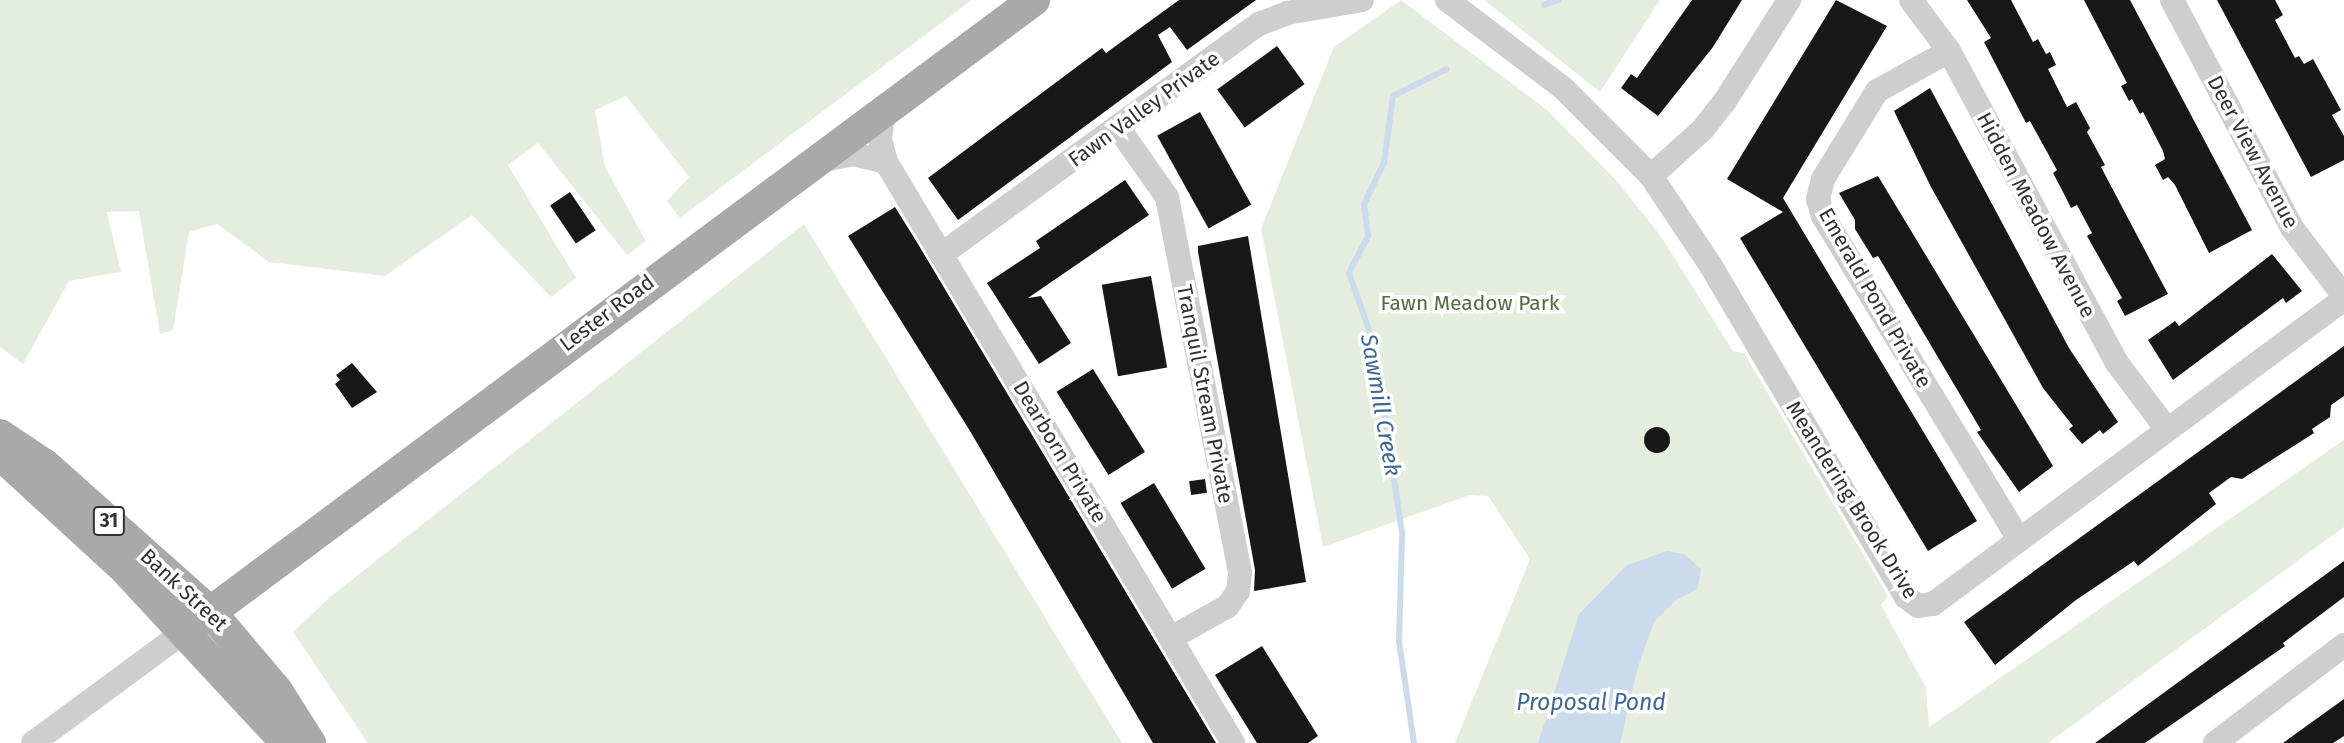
<!DOCTYPE html>
<style>
body{margin:0}
#map{position:relative;width:2344px;height:743px;overflow:hidden;background:#fff;font-family:"Fira Sans",sans-serif}
div>[style]{position:absolute}
[style*='--x']{left:calc(var(--x)*1px);top:calc(var(--y)*1px);width:calc(var(--w)*1px);rotate:calc(var(--a)*1deg)}
.green>*{inset:0;background:#e5eddf}
.water>*{inset:0;background:#cbdbed}
.stream>*{height:6px;margin:-3px;padding:0 3px;transform-origin:3px;border-radius:3px;background:#cbdbed}
.building>*{inset:0;background:#181818;transform-origin:0 0}
.round{border-radius:50%}
.minor>*{height:24px;margin:-12px;padding:0 12px;transform-origin:12px;border-radius:12px;background:#cecece}
.major>*{height:32px;margin:-16px;padding:0 16px;transform-origin:16px;border-radius:16px;background:#a9a9a9}
span{translate:-50% -50%;white-space:nowrap;text-align:center;line-height:1.15;-webkit-text-stroke:7px #fff;paint-order:stroke}
.shield-label span{padding:2px 5px;background:#fff;border:2px solid;border-radius:5px;-webkit-text-stroke-width:0}
.shield-label{font-size:19px;color:#313131;font-weight:700}
.street-label{font-size:21px;color:#313131}
.park-label{font-size:21px;color:#4d6d3d}
.water-label{font-size:23px;color:#3d6694;font-style:italic}
</style>
<div id="map">
<div class="green">
<i style="clip-path:polygon(0 0,972px 0,680px 218px,667px 201px,689px 177px,626px 96px,595px 110px,605px 167px,646px 241px,627px 255px,538px 143px,508px 165px,576px 278px,551px 297px,472px 215px,385px 276px,269px 262px,217px 224px,189px 232px,173px 330px,160px 334px,139px 211px,107px 212px,121px 272px,69px 281px,23px 364px,0 347px)"></i>
<i style="clip-path:polygon(1401px 0,1546px 109px,1616px 180px,1660px 235px,1733px 351px,1744px 353px,1888px 596px,1881px 605px,1926px 688px,1929px 727px,2344px 440px,2344px 527px,2048px 743px,1455px 743px,1530px 559px,1488px 496px,1470px 495px,1323px 547px,1261px 229px,1334px 47px)"></i>
<i style="clip-path:polygon(1484px 0,1660px 0,1600px 92px)"></i>
<i style="clip-path:polygon(804px 224px,1122px 743px,368px 743px,293px 632px,330px 597px)"></i>
</div>
<div class="water">
<i style="clip-path:polygon(1667px 551px,1684px 554px,1701px 569px,1698px 588px,1675px 601px,1654px 622px,1637px 670px,1620px 743px,1538px 743px,1579px 614px,1627px 565px)"></i>
</div>
<div class="stream">
<i style="--x:1544;--y:5;--w:15;--a:-20"></i>
<i style="--x:1414;--y:743;--w:102;--a:-98.4"></i>
<i style="--x:1399;--y:642;--w:109;--a:-88.4"></i>
<i style="--x:1402;--y:533;--w:191;--a:-98.4"></i>
<i style="--x:1374;--y:344;--w:75;--a:-109.4"></i>
<i style="--x:1349;--y:273;--w:42;--a:-62.8"></i>
<i style="--x:1368;--y:236;--w:32;--a:-97"></i>
<i style="--x:1364;--y:204;--w:46;--a:-64"></i>
<i style="--x:1384;--y:163;--w:68;--a:-82.3"></i>
<i style="--x:1393;--y:96;--w:60;--a:-26.6"></i>
</div>
<div class="building">
<i style="clip-path:polygon(1179px 0,1256px 0,1187px 50px,1170px 27px,1158px 35px,1172px 62px,958px 220px,928px 178px,1102px 48px,1106px 53px)"></i>
<i style="clip-path:polygon(1692px 0,1742px 0,1713px 47px,1658px 116px,1621px 88px,1631px 74px,1637px 78px)"></i>
<i style="clip-path:polygon(1836px 0,1887px 26px,1783px 198px,1977px 521px,1928px 551px,1740px 238px,1783px 212px,1727px 179px)"></i>
<i style="clip-path:polygon(1967px 0,2011px 0,2033px 42px,2038px 39px,2046px 54px,2050px 52px,2056px 65px,2048px 69px,2067px 107px,2076px 102px,2090px 128px,2087px 132px,2105px 165px,2101px 167px,2168px 294px,2125px 316px,2117px 301px,2122px 298px,2087px 236px,2092px 233px,2077px 205px,2071px 208px,2063px 192px,2053px 173px,2057px 170px,2030px 121px,2026px 123px,1984px 42px,1991px 38px)"></i>
<i style="clip-path:polygon(2084px 0,2130px 0,2252px 230px,2209px 253px,2175px 185px,2168px 177px,2163px 180px,2155px 165px,2165px 159px,2163px 151px,2143px 112px,2140px 114px,2132px 99px,2129px 101px,2121px 86px,2127px 83px)"></i>
<i style="clip-path:polygon(2217px 0,2275px 0,2283px 15px,2275px 20px,2295px 58px,2299px 56px,2304px 64px,2313px 59px,2341px 110px,2332px 115px,2344px 136px,2344px 160px,2311px 177px)"></i>
<i style="left:1277px;top:46px;width:47px;height:74px;rotate:54deg"></i>
<i style="clip-path:polygon(1930px 88px,2069px 348px,2118px 422px,2103px 434px,2100px 430px,2082px 444px,2069px 429px,2073px 426px,2043px 388px,1931px 187px,1894px 111px)"></i>
<i style="left:1200px;top:112px;width:106px;height:49px;rotate:61deg"></i>
<i style="clip-path:polygon(1878px 176px,2053px 466px,2019px 492px,1977px 432px,1981px 430px,1878px 256px,1873px 258px,1855px 229px,1855px 220px,1839px 193px)"></i>
<i style="clip-path:polygon(1125px 180px,1149px 215px,1028px 298px,1041px 296px,1071px 343px,1039px 364px,987px 283px,1040px 248px,1036px 241px)"></i>
<i style="left:570px;top:192px;width:46px;height:24px;rotate:56deg"></i>
<i style="clip-path:polygon(895px 207px,918px 244px,1216px 743px,1153px 743px,970px 431px,848px 236px)"></i>
<i style="clip-path:polygon(1248px 236px,1306px 582px,1254px 591px,1255px 570px,1198px 252px,1198px 246px)"></i>
<i style="clip-path:polygon(2272px 254px,2302px 291px,2286px 303px,2283px 298px,2173px 380px,2148px 340px,2175px 321px,2179px 326px)"></i>
<i style="left:1151px;top:276px;width:93px;height:50px;rotate:80deg"></i>
<i style="clip-path:polygon(2344px 346px,2344px 396px,2331px 405px,2330px 417px,2312px 429px,2314px 433px,2242px 479px,2231px 477px,2209px 493px,2216px 504px,2138px 566px,2134px 561px,2076px 600px,1995px 665px,1964px 622px)"></i>
<i style="clip-path:polygon(352px 363px,377px 392px,352px 408px,335px 384px,340px 380px,336px 375px)"></i>
<i style="left:1093px;top:369px;width:98px;height:43px;rotate:58deg"></i>
<i class="round" style="left:1644px;top:427px;width:26px;height:26px"></i>
<i style="left:1205px;top:479px;width:14px;height:16px;rotate:82deg"></i>
<i style="left:1154px;top:483px;width:100px;height:39px;rotate:59deg"></i>
<i style="clip-path:polygon(2344px 561px,2344px 597px,2283px 643px,2285px 646px,2145px 743px,2095px 743px)"></i>
<i style="clip-path:polygon(1262px 646px,1318px 736px,1308px 743px,1257px 743px,1215px 675px)"></i>
<i style="clip-path:polygon(2344px 699px,2344px 736px,2333px 743px,2283px 743px)"></i>
</div>
<div class="minor">
<i style="--x:1447;--y:0;--w:146;--a:37.2"></i>
<i style="--x:1563;--y:88;--w:124;--a:45"></i>
<i style="--x:1651;--y:176;--w:108;--a:56.3"></i>
<i style="--x:1711;--y:266;--w:384;--a:59.5"></i>
<i style="--x:1906;--y:597;--w:15;--a:37"></i>
<i style="--x:1918;--y:606;--w:15;--a:-8"></i>
<i style="--x:1933;--y:604;--w:512;--a:-36.58"></i>
<i style="--x:1911;--y:0;--w:64;--a:53.3"></i>
<i style="--x:1949;--y:51;--w:354;--a:61.7"></i>
<i style="--x:2117;--y:363;--w:81;--a:53"></i>
<i style="--x:2172;--y:0;--w:258;--a:62.2"></i>
<i style="--x:2292;--y:228;--w:86;--a:52.6"></i>
<i style="--x:1949;--y:51;--w:82;--a:150.9"></i>
<i style="--x:1877;--y:91;--w:103;--a:121.5"></i>
<i style="--x:1823;--y:179;--w:21;--a:104"></i>
<i style="--x:1818;--y:199;--w:18;--a:74"></i>
<i style="--x:1823;--y:216;--w:376;--a:58.8"></i>
<i style="--x:884;--y:109;--w:30;--a:98"></i>
<i style="--x:880;--y:139;--w:24;--a:75"></i>
<i style="--x:886;--y:162;--w:677;--a:59.15"></i>
<i style="--x:1119;--y:129;--w:83;--a:54.8"></i>
<i style="--x:1167;--y:197;--w:383;--a:79"></i>
<i style="--x:1240;--y:573;--w:18;--a:96"></i>
<i style="--x:1238;--y:591;--w:18;--a:124"></i>
<i style="--x:1228;--y:606;--w:65;--a:150.7"></i>
<i style="--x:820;--y:161;--w:34;--a:-12"></i>
<i style="--x:853;--y:154;--w:34;--a:14"></i>
<i style="--x:1651;--y:176;--w:70;--a:-42.1"></i>
<i style="--x:1703;--y:129;--w:36;--a:-52"></i>
<i style="--x:1725;--y:101;--w:120;--a:-57.6"></i>
<i style="--x:942;--y:254;--w:392;--a:-36"></i>
<i style="--x:1259;--y:24;--w:30;--a:-21"></i>
<i style="--x:1287;--y:13;--w:76;--a:-9.8"></i>
<i style="--x:33;--y:743;--w:189;--a:-36.4"></i>
<i style="--x:2215;--y:743;--w:162;--a:-37.2"></i>
</div>
<div class="major">
<i style="--x:0;--y:435;--w:54;--a:33.7"></i>
<i style="--x:45;--y:465;--w:224;--a:41.7"></i>
<i style="--x:212;--y:614;--w:101;--a:49.8"></i>
<i style="--x:277;--y:691;--w:62;--a:57.6"></i>
<i style="--x:0;--y:454;--w:171;--a:42.6"></i>
<i style="--x:126;--y:570;--w:236;--a:47.1"></i>
<i style="--x:185;--y:631;--w:1058;--a:-36.62"></i>
</div>
<div class="shield-label">
<span style="left:109px;top:521px">31</span>
</div>
<div class="street-label">
<span style="left:1144px;top:109px;rotate:-36deg">Fawn Valley Private</span>
<span style="left:2253px;top:152px;rotate:62deg">Deer View Avenue</span>
<span style="left:2036px;top:215px;rotate:62deg">Hidden Meadow Avenue</span>
<span style="left:1875px;top:298px;rotate:60deg">Emerald Pond Private</span>
<span style="left:607px;top:313px;rotate:-37deg">Lester Road</span>
<span style="left:1205px;top:394px;rotate:79deg">Tranquil Stream Private</span>
<span style="left:1060px;top:452px;rotate:59deg">Dearborn Private</span>
<span style="left:1852px;top:500px;rotate:58deg">Meandering Brook Drive</span>
<span style="left:184px;top:590px;rotate:43deg">Bank Street</span>
</div>
<div class="park-label">
<span style="left:1470px;top:303px">Fawn Meadow Park</span>
</div>
<div class="water-label">
<span style="left:1381px;top:405px;rotate:80deg">Sawmill Creek</span>
<span style="left:1591px;top:702px">Proposal Pond</span>
</div>
</div>
